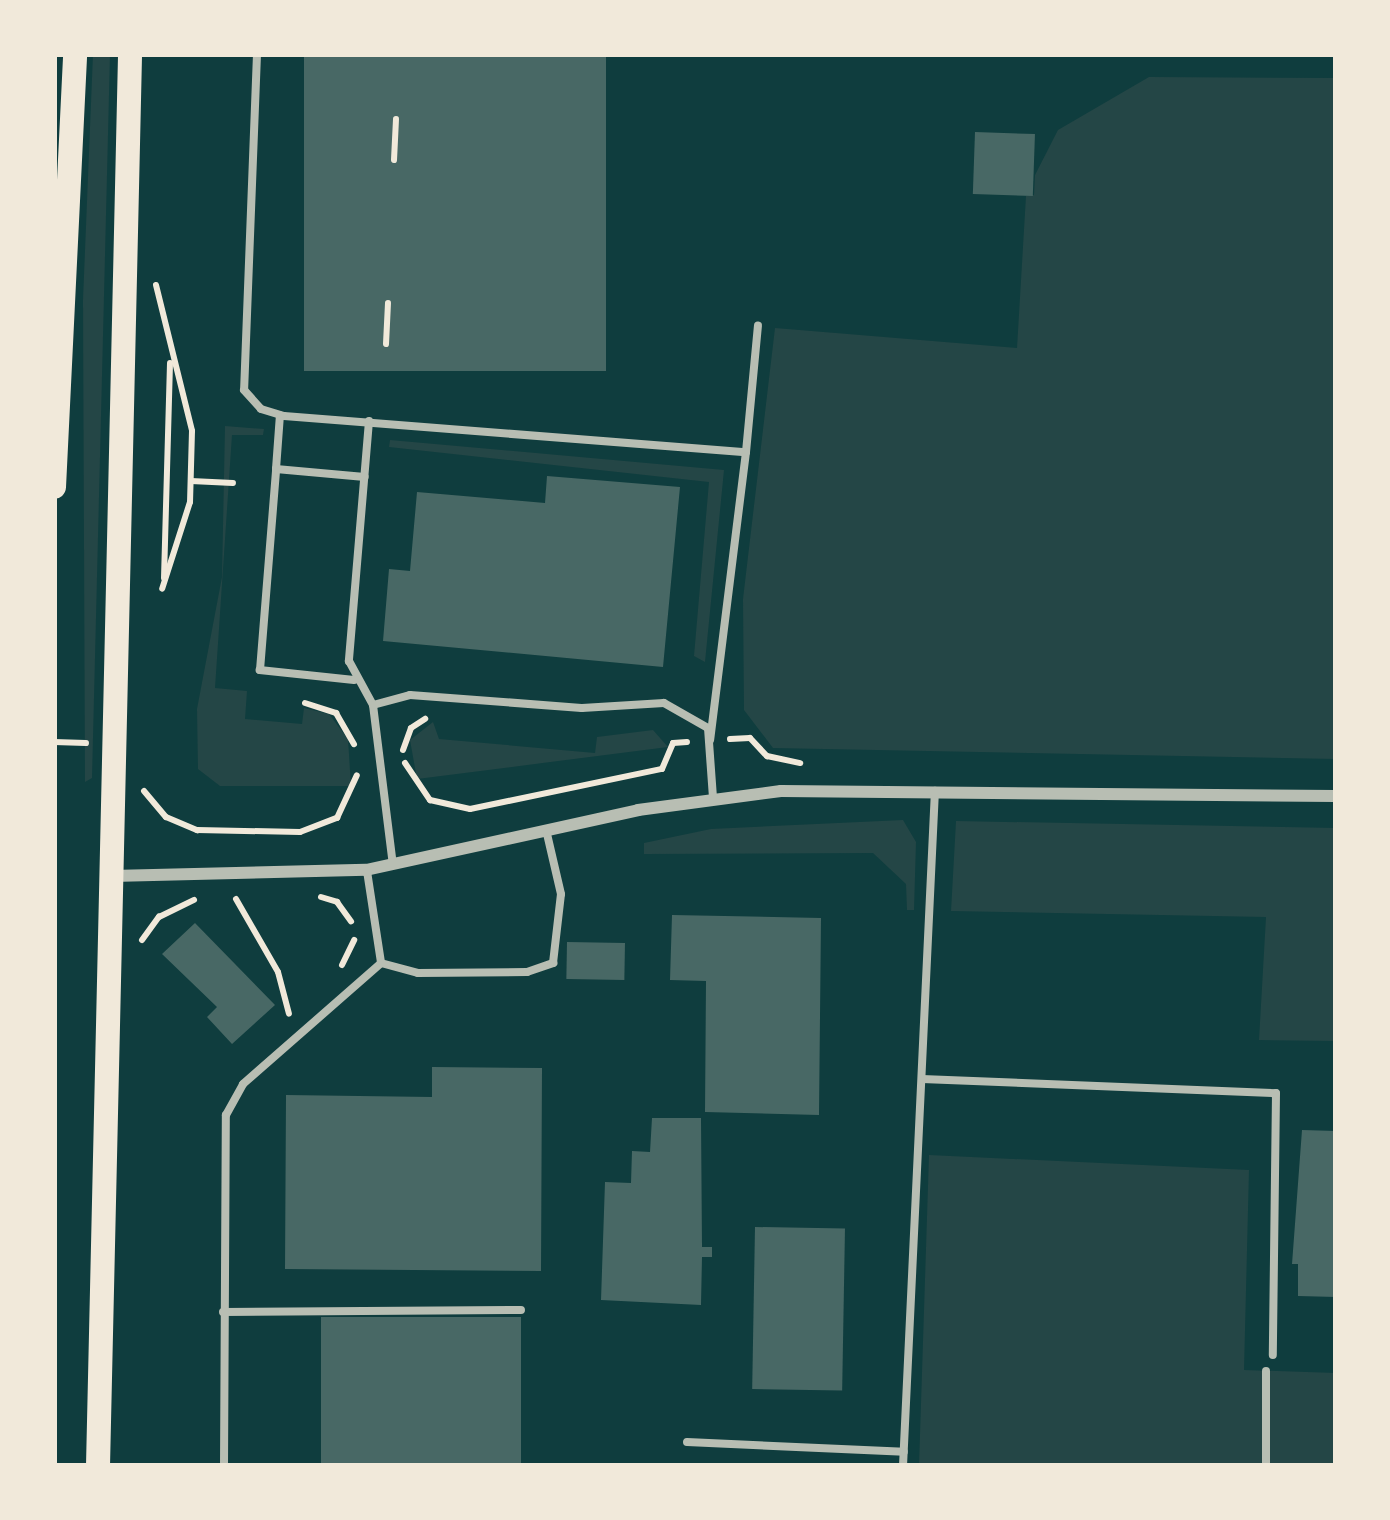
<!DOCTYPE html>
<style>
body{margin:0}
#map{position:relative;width:1390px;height:1520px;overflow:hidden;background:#0f3d3e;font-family:Inter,sans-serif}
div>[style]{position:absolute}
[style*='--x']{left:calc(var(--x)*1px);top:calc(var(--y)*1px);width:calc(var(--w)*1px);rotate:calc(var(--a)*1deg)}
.green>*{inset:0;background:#244646}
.building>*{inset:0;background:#486865;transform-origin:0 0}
.path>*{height:6px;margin:-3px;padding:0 3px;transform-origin:3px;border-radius:3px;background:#f1e9da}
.service>*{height:8px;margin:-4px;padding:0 4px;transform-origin:4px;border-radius:4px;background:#b8beb3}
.minor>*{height:12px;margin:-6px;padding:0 6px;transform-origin:6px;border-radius:6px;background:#b8beb3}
.primary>*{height:24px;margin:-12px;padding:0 12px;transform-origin:12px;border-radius:12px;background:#f1e9da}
span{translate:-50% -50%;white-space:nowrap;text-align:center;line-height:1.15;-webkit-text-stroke:10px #f1e9da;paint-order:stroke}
.frame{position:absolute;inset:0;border:57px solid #f1e9da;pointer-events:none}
</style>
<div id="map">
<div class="green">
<i style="clip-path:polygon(93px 54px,110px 54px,92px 778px,85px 782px,83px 300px)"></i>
<i style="clip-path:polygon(1149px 77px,1336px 78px,1336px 759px,773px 748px,744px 710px,743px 599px,775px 328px,1017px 348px,1026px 196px,1034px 195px,1035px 175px,1058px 130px)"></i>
<i style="clip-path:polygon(225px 426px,264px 429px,263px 435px,232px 435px,215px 688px,247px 691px,245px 719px,302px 724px,304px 708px,329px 714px,348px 739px,351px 786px,220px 786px,198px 769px,197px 709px,222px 577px)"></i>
<i style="clip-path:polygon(390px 440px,724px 470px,705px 662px,694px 656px,709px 482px,389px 447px)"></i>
<i style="clip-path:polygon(433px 722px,439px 739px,595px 753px,597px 737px,653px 730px,668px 747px,417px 779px,410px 740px)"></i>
<i style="clip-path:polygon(903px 820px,916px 842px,914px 910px,907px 910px,906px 884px,873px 853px,644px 854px,644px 843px,711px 829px)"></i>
<i style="clip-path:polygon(956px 821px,1336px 828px,1336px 1041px,1259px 1040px,1266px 917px,951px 911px)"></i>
<i style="clip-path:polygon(929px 1155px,1249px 1170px,1244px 1370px,1336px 1373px,1336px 1466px,919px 1466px)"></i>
</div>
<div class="building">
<i style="left:304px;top:54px;width:302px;height:317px"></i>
<i style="left:975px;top:132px;width:60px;height:62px;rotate:2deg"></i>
<i style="clip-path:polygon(547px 476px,680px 487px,663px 667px,383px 641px,389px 569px,410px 571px,417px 492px,545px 503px)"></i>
<i style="clip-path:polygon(672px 915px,821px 918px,819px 1115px,705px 1112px,706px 981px,670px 980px)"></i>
<i style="clip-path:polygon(195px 923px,275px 1005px,232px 1044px,207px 1017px,217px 1007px,162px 954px)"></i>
<i style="left:567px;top:942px;width:58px;height:37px;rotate:1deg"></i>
<i style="clip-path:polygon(432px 1067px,542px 1068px,541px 1271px,285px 1269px,286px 1095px,432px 1097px)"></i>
<i style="clip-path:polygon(652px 1118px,701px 1118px,702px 1247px,712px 1247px,712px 1257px,702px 1257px,701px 1305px,601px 1300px,605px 1182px,631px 1183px,632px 1151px,650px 1152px)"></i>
<i style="clip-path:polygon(1302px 1130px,1336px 1131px,1336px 1297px,1298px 1296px,1298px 1264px,1292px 1264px)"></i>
<i style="left:755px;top:1227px;width:90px;height:162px;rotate:1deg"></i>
<i style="left:521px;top:1317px;width:149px;height:200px;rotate:90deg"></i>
</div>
<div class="path">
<i style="--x:394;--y:160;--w:41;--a:-87.2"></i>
<i style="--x:156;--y:285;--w:150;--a:76.1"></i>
<i style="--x:192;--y:431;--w:71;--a:91.6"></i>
<i style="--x:190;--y:502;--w:91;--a:107.8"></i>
<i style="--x:386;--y:344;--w:41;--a:-87.2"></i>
<i style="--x:191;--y:481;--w:42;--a:2.7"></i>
<i style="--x:164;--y:578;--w:215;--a:-88.4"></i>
<i style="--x:305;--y:703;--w:33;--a:18"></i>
<i style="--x:336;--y:713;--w:36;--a:60"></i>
<i style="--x:730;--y:739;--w:20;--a:-3"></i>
<i style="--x:750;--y:738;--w:25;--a:47"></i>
<i style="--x:767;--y:756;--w:34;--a:12"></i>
<i style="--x:54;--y:742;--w:32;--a:2"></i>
<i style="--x:403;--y:750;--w:23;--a:-70"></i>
<i style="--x:411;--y:728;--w:17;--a:-33"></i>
<i style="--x:405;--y:763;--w:45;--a:56"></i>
<i style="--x:430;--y:800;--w:41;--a:12.7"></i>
<i style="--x:470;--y:809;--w:196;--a:-11.8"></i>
<i style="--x:662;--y:769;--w:28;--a:-67"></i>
<i style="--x:673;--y:743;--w:14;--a:-4"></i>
<i style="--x:144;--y:791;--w:34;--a:50"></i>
<i style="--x:166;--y:817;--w:34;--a:23"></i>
<i style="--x:197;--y:830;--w:103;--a:1.1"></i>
<i style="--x:300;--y:832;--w:40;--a:-21"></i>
<i style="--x:337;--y:818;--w:47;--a:-65.1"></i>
<i style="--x:321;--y:897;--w:17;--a:17"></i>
<i style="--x:337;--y:902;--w:24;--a:54"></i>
<i style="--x:236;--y:899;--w:84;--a:60.1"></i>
<i style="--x:278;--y:972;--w:43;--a:75.3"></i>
<i style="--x:142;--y:940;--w:29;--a:-54"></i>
<i style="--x:159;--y:917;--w:39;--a:-26"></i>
<i style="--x:342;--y:965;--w:28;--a:-64"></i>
</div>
<div class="service">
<i style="--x:257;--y:54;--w:336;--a:92.2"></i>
<i style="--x:244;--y:390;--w:25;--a:48"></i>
<i style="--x:261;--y:409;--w:24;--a:17"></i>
<i style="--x:284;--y:416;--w:463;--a:4.5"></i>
<i style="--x:746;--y:452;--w:290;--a:97.1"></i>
<i style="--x:369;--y:421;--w:241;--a:94.8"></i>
<i style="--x:349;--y:661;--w:50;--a:61.4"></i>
<i style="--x:373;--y:705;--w:161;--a:82.9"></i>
<i style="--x:746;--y:452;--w:127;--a:-84.6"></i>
<i style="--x:276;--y:469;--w:54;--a:-85.8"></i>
<i style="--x:354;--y:680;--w:95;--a:-173.9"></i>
<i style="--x:260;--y:670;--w:202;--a:-85.4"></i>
<i style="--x:276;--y:469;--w:89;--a:5.1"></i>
<i style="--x:373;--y:705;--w:38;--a:-15"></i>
<i style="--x:410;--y:695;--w:172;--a:4.3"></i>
<i style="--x:582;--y:708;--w:82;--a:-3.5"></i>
<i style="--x:664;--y:703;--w:51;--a:29.6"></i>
<i style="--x:708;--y:728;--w:70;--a:85.9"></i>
<i style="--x:367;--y:871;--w:93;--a:81.3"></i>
<i style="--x:381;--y:963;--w:38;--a:15"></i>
<i style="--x:418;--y:973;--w:109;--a:-0.5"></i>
<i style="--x:527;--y:972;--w:28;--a:-19"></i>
<i style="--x:553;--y:963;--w:69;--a:-83.4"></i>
<i style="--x:561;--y:894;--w:62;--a:-103.1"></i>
<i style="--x:922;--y:1079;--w:354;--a:2.3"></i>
<i style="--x:1276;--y:1093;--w:262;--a:90.7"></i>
<i style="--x:223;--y:1312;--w:298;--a:-0.4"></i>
<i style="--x:687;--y:1442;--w:217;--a:2.6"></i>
<i style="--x:224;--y:1466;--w:351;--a:-89.7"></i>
<i style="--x:226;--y:1115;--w:35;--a:-61"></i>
<i style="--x:243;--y:1084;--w:184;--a:-41.2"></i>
<i style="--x:903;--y:1466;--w:676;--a:-87.29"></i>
<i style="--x:1266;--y:1466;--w:95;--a:-90"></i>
</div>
<div class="minor">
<i style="--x:112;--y:876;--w:254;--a:-1.4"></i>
<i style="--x:366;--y:870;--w:279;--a:-12.4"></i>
<i style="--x:638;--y:810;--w:144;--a:-7.6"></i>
<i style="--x:781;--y:791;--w:555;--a:0.52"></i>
</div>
<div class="primary">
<i style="--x:54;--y:487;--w:434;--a:-87.2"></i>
<i style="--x:98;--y:1466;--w:1412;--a:-88.7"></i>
</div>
<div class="frame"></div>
</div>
